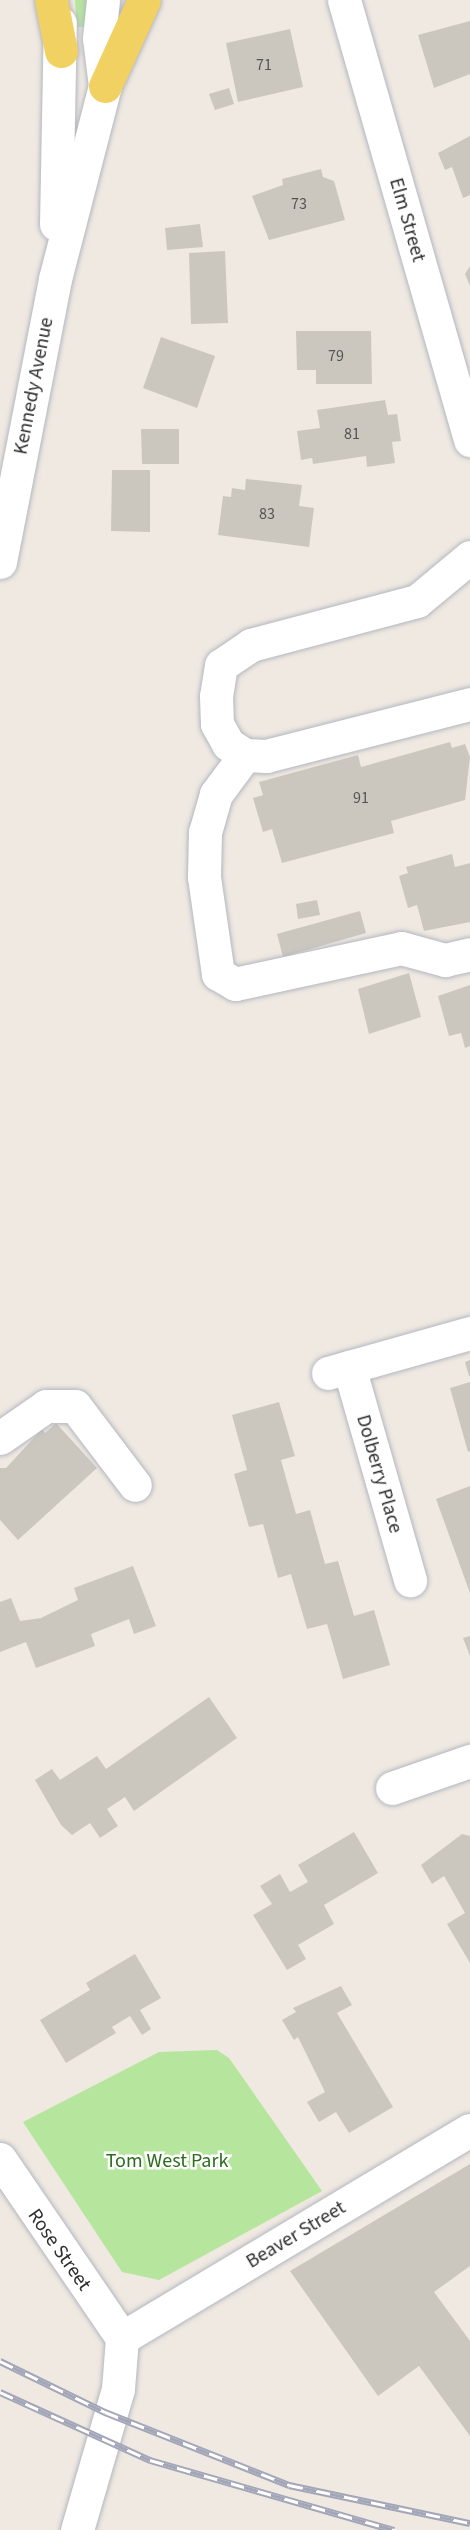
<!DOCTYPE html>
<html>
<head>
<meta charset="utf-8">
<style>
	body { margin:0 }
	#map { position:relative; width:470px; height:2530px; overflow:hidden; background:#efe9e1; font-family:"Source Sans 3",sans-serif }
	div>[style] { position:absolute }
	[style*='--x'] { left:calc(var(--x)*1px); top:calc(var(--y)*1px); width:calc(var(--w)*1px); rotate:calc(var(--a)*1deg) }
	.green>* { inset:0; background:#b6e59e }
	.building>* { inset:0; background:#cbc7bf }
	.roads { filter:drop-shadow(0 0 2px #b4b7c1) drop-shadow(0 0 2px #b4b7c1) }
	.minor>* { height:33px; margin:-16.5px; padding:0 16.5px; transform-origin:16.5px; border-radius:16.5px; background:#fff }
	.major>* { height:33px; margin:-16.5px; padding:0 16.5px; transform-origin:16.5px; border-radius:16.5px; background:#f2d163 }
	.rail>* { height:7px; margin-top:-3.5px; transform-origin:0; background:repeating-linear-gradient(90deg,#fff 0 14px,#a3a6b8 0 28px); box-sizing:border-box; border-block:2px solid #a3a6b8 }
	span { translate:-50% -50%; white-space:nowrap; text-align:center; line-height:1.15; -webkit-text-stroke:5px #fff; paint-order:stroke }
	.number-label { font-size:16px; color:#555452 }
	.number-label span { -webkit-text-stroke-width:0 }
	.street-label { font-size:20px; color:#2e2e2e }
	.park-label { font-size:20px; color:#2c6e1b }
</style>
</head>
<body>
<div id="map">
	<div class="green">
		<i style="clip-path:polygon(75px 0,90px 0,84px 27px,77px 27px)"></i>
		<i style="clip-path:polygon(217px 2050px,229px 2058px,322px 2191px,159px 2280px,122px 2272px,23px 2122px,159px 2052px)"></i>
	</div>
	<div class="building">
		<i style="clip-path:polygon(470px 21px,470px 74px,434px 88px,418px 35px)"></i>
		<i style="clip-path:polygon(290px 29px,303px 87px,238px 102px,226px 43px)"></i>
		<i style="clip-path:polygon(229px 88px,234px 104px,215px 110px,209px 94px)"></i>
		<i style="clip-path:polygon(470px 136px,470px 195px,463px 198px,452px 167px,445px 170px,438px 153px)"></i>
		<i style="clip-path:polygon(321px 169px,323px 177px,334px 181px,345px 220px,269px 240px,252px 196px,283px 185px,282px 179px)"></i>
		<i style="clip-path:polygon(200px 224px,203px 247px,167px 250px,165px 228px)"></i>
		<i style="clip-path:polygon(225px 251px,228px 323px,191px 324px,189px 253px)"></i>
		<i style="clip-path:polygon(470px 266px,470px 286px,465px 274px)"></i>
		<i style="clip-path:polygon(296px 331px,371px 331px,372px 384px,316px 384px,316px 370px,297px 370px)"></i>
		<i style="clip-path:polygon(161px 337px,215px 356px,197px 408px,143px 388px)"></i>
		<i style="clip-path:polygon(385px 400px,388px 415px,397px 414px,401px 441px,392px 442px,395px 463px,367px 467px,366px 456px,313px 464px,312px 458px,301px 460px,297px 431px,320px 428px,317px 410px)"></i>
		<i style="clip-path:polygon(141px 429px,179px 429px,179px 464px,142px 464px)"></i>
		<i style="clip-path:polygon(112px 470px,150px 470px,150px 532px,111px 531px)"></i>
		<i style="clip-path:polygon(246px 479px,302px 485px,299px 506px,314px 508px,309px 547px,218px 535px,223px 496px,231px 497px,232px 488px,245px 490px)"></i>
		<i style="clip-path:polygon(450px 742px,452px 748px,465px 744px,470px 757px,465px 800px,391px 821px,394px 833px,282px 863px,272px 829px,263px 832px,253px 798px,263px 795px,259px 782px,358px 755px,361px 767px)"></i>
		<i style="clip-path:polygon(452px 854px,455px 867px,470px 863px,470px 922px,424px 931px,417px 905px,408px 908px,399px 876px,408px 873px,406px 867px)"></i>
		<i style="clip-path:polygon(317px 900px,320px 915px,298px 919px,296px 904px)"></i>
		<i style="clip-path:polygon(360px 911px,366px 933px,283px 957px,277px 934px)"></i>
		<i style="clip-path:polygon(409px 973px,421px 1017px,369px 1034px,358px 989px)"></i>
		<i style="clip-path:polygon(470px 985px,470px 1046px,465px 1048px,461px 1033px,449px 1036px,438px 996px)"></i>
		<i style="clip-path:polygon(470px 1360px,470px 1376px,469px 1376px,465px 1362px)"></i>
		<i style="clip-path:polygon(470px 1382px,470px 1451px,468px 1452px,450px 1388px)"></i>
		<i style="clip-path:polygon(279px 1402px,295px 1456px,281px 1460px,296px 1514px,310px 1510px,325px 1564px,338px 1561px,354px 1616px,374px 1610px,390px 1665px,343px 1679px,327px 1624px,307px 1629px,291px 1574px,278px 1578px,263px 1524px,249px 1527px,234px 1474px,247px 1470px,232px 1415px)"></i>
		<i style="clip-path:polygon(56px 1423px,97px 1468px,18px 1540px,0 1520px,0 1468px,6px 1468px,42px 1429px,45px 1433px)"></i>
		<i style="clip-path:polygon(470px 1486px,470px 1593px,436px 1499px)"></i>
		<i style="clip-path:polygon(133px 1566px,156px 1626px,134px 1634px,129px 1619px,91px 1634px,95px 1646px,36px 1668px,26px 1642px,0 1652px,0 1602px,11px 1598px,20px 1621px,41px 1618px,78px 1600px,74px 1588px)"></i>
		<i style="clip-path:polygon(470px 1636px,470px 1656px,463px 1638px)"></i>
		<i style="clip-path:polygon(209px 1697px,237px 1738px,134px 1811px,125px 1797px,107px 1809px,118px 1826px,100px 1838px,90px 1823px,72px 1835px,61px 1825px,35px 1780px,52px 1769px,60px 1780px,97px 1756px,106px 1769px)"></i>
		<i style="clip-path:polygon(354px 1832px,378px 1873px,324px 1905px,334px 1924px,298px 1945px,306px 1959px,287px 1970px,253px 1915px,272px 1904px,260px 1886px,280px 1874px,290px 1892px,308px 1882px,298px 1865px)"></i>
		<i style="clip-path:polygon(462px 1834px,470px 1836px,470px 1963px,447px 1924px,465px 1913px,444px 1876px,432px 1884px,421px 1865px)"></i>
		<i style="clip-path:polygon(135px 1954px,161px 1998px,140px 2010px,151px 2029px,142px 2035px,130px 2016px,112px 2027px,116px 2033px,66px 2063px,40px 2020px,90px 1990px,86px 1983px)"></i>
		<i style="clip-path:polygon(341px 1986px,352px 2005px,337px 2013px,393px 2107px,349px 2133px,336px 2112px,319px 2122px,307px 2102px,325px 2092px,298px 2037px,294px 2040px,282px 2020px,296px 2012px,293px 2008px)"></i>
		<i style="clip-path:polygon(470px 2164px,470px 2266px,434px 2292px,470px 2341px,470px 2436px,419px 2366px,378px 2396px,290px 2271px)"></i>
	</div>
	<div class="roads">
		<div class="minor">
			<i style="--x:344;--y:0;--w:458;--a:74"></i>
			<i style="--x:56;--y:224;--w:201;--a:-88.9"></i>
			<i style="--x:470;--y:557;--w:69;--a:140.3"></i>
			<i style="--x:417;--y:601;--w:172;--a:165.2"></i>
			<i style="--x:251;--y:645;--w:36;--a:146"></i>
			<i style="--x:221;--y:665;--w:31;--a:99"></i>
			<i style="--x:216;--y:696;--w:28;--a:88"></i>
			<i style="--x:217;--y:724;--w:23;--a:61"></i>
			<i style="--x:228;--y:744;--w:20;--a:33"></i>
			<i style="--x:245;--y:755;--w:21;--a:3"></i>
			<i style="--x:266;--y:756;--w:211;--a:-14.3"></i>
			<i style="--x:0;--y:562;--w:288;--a:-79"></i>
			<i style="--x:55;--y:279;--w:199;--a:-75.5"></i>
			<i style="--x:105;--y:86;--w:48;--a:-97.1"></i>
			<i style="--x:99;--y:38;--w:38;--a:-84"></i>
			<i style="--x:245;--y:755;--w:49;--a:126.6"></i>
			<i style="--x:216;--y:794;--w:40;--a:106"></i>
			<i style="--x:205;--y:832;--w:45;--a:91.3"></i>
			<i style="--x:204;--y:877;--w:98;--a:81.8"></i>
			<i style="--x:218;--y:974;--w:20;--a:30"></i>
			<i style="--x:235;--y:984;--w:170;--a:-12.2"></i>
			<i style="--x:401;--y:948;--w:46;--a:15.3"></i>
			<i style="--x:445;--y:960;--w:26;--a:-13"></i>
			<i style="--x:349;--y:1367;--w:222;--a:74"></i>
			<i style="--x:328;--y:1373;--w:148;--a:-15.7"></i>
			<i style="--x:0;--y:1438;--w:56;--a:-34.8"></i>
			<i style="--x:46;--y:1406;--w:29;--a:0"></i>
			<i style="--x:75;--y:1406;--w:99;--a:52.8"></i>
			<i style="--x:392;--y:1788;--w:83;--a:-19.1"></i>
			<i style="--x:0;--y:2159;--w:217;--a:55.7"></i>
			<i style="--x:122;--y:2338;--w:405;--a:-30.9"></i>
			<i style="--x:77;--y:2530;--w:147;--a:-73.8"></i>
			<i style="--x:118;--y:2389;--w:51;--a:-85.5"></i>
		</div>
		<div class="major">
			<i style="--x:51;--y:0;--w:52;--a:78.9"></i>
			<i style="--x:105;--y:86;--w:94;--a:-65.6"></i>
		</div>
	</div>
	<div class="rail">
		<i style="--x:0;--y:2361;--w:117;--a:25.9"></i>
		<i style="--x:105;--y:2412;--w:198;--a:21.6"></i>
		<i style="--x:289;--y:2485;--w:185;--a:11.9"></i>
		<i style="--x:0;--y:2392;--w:165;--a:24.4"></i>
		<i style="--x:150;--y:2460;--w:254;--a:16"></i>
	</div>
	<div class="number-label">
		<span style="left:264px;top:65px">71</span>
		<span style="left:299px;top:204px">73</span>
		<span style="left:336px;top:356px">79</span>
		<span style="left:352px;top:434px">81</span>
		<span style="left:267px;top:514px">83</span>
		<span style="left:361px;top:798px">91</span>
	</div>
	<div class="street-label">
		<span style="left:407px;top:220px;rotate:74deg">Elm Street</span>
		<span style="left:34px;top:386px;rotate:-79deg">Kennedy Avenue</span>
		<span style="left:379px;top:1474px;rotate:74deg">Dolberry Place</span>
		<span style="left:296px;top:2235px;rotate:-31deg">Beaver Street</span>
		<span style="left:59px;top:2250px;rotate:55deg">Rose Street</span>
	</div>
	<div class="park-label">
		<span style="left:167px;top:2161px">Tom West Park</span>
	</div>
</div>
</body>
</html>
